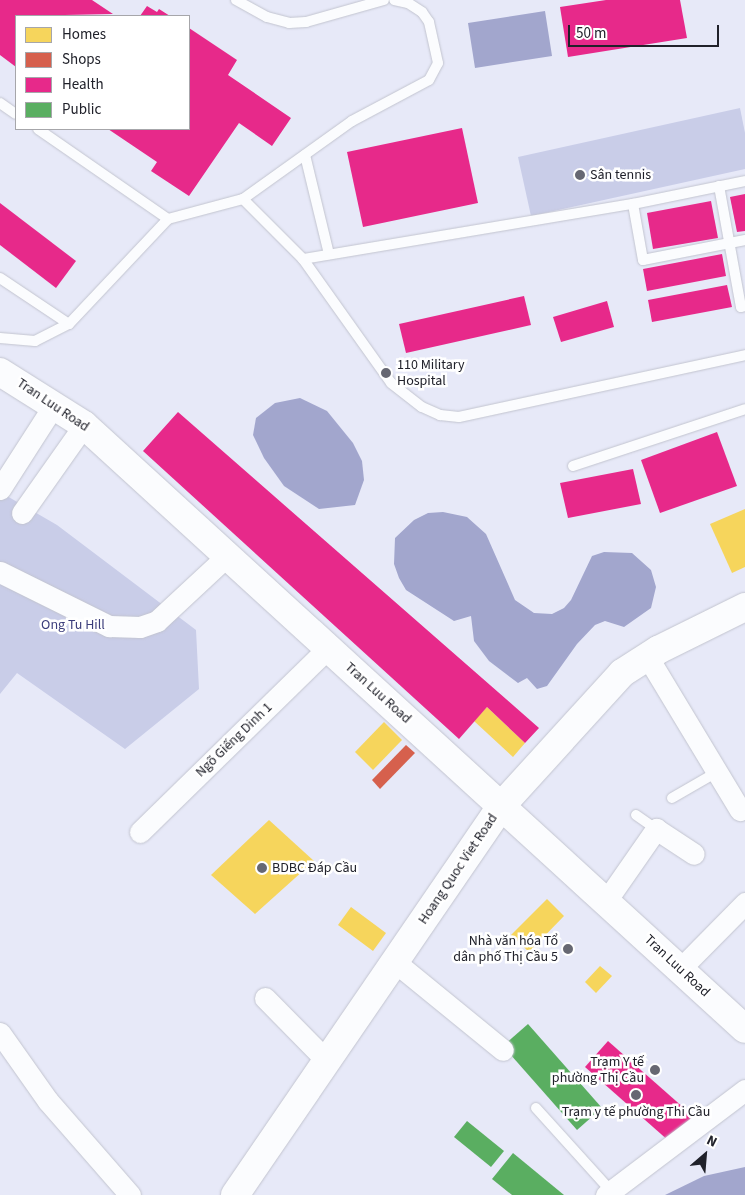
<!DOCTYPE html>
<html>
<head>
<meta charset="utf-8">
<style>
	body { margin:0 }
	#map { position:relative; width:745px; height:1195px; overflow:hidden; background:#e7e9f8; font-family:"Source Sans 3",sans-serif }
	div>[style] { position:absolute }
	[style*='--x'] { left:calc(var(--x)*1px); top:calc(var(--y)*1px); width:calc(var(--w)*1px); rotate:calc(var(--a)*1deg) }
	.green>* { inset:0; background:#c9cde8 }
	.water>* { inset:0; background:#a2a6cd }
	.homes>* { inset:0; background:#f6d55c }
	.shops>* { inset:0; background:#d6604d }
	.health>* { inset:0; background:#e7298a }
	.public>* { inset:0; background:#5aae61 }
	.roads { filter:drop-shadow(0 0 1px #c2c4cf) drop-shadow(0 0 1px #c2c4cf) }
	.lane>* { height:10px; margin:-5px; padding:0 5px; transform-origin:5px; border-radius:5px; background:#fbfcfe }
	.street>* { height:21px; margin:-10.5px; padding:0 10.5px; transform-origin:10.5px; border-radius:10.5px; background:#fbfcfe }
	.secondary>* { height:28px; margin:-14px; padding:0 14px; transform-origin:14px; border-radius:14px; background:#fbfcfe }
	.dots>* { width:14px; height:14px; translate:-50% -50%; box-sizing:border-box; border:2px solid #fff; border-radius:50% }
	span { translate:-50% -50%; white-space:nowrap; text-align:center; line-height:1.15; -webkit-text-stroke:5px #fff; paint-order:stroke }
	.poi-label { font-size:14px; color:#20212a }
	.left { translate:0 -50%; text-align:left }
	.right { translate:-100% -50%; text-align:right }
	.street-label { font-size:14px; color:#20212a }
	.park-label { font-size:14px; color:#3b3d7b }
	.legend { position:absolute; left:15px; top:15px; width:175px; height:115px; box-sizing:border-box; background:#fff; border:1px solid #a6a6aa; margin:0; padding:6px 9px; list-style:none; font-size:15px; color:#20212a }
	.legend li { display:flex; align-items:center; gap:10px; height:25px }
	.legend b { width:25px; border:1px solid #a6a6aa }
	.north { position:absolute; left:680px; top:1130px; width:50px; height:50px; -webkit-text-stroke:4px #fff; paint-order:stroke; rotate:27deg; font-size:14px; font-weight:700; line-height:20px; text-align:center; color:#20212a }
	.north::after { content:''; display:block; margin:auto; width:18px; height:22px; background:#20212a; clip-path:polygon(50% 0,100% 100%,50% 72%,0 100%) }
	.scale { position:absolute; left:568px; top:25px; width:151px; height:22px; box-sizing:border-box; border:2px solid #20212a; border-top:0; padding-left:6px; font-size:15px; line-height:18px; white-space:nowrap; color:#20212a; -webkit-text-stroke:4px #fff; paint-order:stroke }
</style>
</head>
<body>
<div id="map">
	<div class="green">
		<i style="clip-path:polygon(740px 108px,745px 133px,745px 169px,531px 216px,518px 157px)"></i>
		<i style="clip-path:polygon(0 492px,57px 525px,196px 630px,199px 689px,125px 749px,17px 673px,0 694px)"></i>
	</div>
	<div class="water">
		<i style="clip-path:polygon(545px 11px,552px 56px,475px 68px,468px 23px)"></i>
		<i style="clip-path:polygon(300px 398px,327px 411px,353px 443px,362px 461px,364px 480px,355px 505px,319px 509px,284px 486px,264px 458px,253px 435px,256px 418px,275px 403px)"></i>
		<i style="clip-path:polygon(443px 512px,467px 517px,486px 534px,515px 600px,534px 613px,552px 614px,564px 608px,571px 600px,592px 556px,604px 552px,632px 553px,651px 570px,656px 587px,651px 608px,624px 627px,605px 621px,595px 625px,577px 644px,547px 686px,537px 689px,527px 678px,518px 683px,489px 661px,474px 641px,471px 616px,454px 621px,406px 590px,399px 578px,394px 564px,395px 538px,414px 520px,428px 513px)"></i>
		<i style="clip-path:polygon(745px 1167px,745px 1195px,665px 1195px,704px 1176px)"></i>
	</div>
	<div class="homes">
		<i style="clip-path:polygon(745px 509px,745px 567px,732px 573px,710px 524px)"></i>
		<i style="clip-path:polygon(487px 707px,525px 743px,513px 757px,474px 721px)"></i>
		<i style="clip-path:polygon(384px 722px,402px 740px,373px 770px,355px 752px)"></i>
		<i style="clip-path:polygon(269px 820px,314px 861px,255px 914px,211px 875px)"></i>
		<i style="clip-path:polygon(547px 899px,564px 916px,529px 952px,511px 935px)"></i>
		<i style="clip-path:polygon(351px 907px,386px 933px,373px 951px,338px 925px)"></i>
		<i style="clip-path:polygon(600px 966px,612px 976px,596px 993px,585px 982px)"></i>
	</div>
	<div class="shops">
		<i style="clip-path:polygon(406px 745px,415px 753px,380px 789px,372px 780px)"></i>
	</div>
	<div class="health">
		<i style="clip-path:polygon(0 0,92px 0,113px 14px,16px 16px,16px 67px,0 55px)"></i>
		<i style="clip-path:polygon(606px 0,680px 0,687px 38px,568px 57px,560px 7px)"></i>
		<i style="clip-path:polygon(147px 6px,157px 12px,159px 9px,170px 16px,140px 16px)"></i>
		<i style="clip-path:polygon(189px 28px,237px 60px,228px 75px,291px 118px,272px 146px,239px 123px,189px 196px,151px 171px,157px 162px,108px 129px,189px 129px)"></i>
		<i style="clip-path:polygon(462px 128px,478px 203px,363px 227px,347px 152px)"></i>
		<i style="clip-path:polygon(745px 194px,745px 231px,737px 232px,730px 197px)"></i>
		<i style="clip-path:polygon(711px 201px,718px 238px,653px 249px,647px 213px)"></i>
		<i style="clip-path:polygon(0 203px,76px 261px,56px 288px,0 245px)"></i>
		<i style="clip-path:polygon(722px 254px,726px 276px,647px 291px,643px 269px)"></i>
		<i style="clip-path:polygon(727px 285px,732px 307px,652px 322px,648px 300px)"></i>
		<i style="clip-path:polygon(524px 296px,531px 325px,406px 353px,399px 324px)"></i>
		<i style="clip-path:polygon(607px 301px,614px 327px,561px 342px,553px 317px)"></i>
		<i style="clip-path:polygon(178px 412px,539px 728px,525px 743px,487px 707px,459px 739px,143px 451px)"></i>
		<i style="clip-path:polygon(717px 432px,737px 486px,660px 513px,641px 460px)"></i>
		<i style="clip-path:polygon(633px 469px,641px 504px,568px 518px,560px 483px)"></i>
		<i style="clip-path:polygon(608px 1041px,693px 1116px,670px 1142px,585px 1067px)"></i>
	</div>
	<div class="public">
		<i style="clip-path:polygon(528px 1024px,602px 1108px,577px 1130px,503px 1046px)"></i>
		<i style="clip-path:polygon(467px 1121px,504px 1151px,491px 1167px,454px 1137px)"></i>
		<i style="clip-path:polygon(513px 1153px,564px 1195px,512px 1195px,492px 1179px)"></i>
	</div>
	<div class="roads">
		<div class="lane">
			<i style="--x:236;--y:0;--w:35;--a:29"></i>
			<i style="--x:267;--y:17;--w:23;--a:15"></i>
			<i style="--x:289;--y:23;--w:17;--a:-3"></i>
			<i style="--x:306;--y:22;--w:81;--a:-15.8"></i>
			<i style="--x:0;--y:103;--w:19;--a:35"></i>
			<i style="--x:305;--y:155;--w:102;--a:76.4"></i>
			<i style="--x:719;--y:186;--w:123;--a:79.7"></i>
			<i style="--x:741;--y:307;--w:4;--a:-14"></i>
			<i style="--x:243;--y:199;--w:85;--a:45"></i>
			<i style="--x:303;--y:259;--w:152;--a:54.6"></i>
			<i style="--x:391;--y:383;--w:39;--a:38"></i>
			<i style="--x:422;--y:407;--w:20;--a:24"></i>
			<i style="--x:440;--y:415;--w:19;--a:6"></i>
			<i style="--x:459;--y:417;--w:293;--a:-12.2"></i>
			<i style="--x:633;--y:204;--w:57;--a:79.9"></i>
			<i style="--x:643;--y:260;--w:104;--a:-11.1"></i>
			<i style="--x:168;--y:219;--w:78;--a:-14.9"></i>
			<i style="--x:243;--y:199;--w:134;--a:-35.6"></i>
			<i style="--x:352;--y:121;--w:87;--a:-28"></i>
			<i style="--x:429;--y:80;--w:19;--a:-62"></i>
			<i style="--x:438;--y:63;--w:42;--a:-102.4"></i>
			<i style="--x:429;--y:22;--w:12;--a:-125"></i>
			<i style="--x:422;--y:12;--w:17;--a:-147"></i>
			<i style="--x:408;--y:3;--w:14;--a:-168"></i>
			<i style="--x:303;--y:259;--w:335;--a:-9.5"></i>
			<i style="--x:633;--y:204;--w:114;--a:-11.6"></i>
			<i style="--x:0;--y:278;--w:83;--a:33.7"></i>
			<i style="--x:0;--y:338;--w:35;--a:5"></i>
			<i style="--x:35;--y:341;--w:38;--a:-27"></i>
			<i style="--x:69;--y:324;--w:144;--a:-46.7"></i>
			<i style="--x:168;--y:219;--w:158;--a:-145.3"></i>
			<i style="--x:573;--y:466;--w:181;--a:-18.3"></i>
			<i style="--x:672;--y:798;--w:52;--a:-30"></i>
			<i style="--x:636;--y:815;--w:24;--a:35"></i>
			<i style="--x:536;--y:1108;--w:112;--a:47.9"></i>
		</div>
		<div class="street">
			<i style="--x:0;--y:489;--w:100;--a:-57.3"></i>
			<i style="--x:22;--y:513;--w:108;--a:-54.8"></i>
			<i style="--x:0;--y:572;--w:122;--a:26.4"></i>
			<i style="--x:109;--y:626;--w:31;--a:2"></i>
			<i style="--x:140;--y:627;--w:18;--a:-19"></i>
			<i style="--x:157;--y:621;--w:96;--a:-42.9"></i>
			<i style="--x:647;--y:656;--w:180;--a:58.9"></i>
			<i style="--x:140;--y:832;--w:263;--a:-44.4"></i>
			<i style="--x:606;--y:901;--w:88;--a:-55.2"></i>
			<i style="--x:656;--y:829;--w:45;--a:33.3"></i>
			<i style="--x:395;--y:962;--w:139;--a:39.2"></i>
			<i style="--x:680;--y:969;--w:93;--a:-45.4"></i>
			<i style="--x:265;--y:998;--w:90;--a:45.5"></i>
			<i style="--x:0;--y:1033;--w:83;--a:54.8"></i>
			<i style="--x:48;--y:1101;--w:125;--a:48.9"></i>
			<i style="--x:606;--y:1195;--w:174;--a:-37.1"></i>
		</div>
		<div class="secondary">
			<i style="--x:0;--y:372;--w:99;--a:32.2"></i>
			<i style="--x:84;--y:425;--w:895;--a:42.42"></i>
			<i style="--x:235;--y:1195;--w:473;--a:-55.6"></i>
			<i style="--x:502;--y:805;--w:178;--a:-47.7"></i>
			<i style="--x:622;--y:673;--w:43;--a:-32.6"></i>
			<i style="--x:658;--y:650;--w:97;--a:-26.3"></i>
		</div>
	</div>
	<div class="dots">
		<i style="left:580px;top:175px;background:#666772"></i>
		<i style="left:386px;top:373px;background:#666772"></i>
		<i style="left:262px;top:868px;background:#666772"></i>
		<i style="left:568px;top:949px;background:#666772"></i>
		<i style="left:655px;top:1070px;background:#666772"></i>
		<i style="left:636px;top:1095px;background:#666772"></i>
	</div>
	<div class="poi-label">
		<span class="left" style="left:590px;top:175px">Sân tennis</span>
		<span class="left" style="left:397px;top:373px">110 Military<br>Hospital</span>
		<span class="left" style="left:272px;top:868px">BDBC Đáp Cầu</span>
		<span class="right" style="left:558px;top:949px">Nhà văn hóa Tổ<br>dân phố Thị Cầu 5</span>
		<span class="right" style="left:644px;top:1070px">Trạm Y tế<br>phường Thị Cầu</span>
		<span style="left:636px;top:1112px">Trạm y tế phường Thi Cầu</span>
	</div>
	<div class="street-label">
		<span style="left:53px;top:405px;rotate:34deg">Tran Luu Road</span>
		<span style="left:378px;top:693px;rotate:42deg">Tran Luu Road</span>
		<span style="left:234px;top:740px;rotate:-44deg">Ngõ Giếng Dinh 1</span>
		<span style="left:458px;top:869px;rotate:-56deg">Hoang Quoc Viet Road</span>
		<span style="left:677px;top:966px;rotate:43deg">Tran Luu Road</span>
	</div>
	<div class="park-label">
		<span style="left:73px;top:625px">Ong Tu Hill</span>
	</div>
	<ul class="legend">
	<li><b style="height:14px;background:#f6d55c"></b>Homes</li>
	<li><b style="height:14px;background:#d6604d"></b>Shops</li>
	<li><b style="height:14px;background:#e7298a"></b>Health</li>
	<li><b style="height:14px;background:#5aae61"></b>Public</li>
	</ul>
	<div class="north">N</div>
	<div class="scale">50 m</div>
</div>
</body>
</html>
